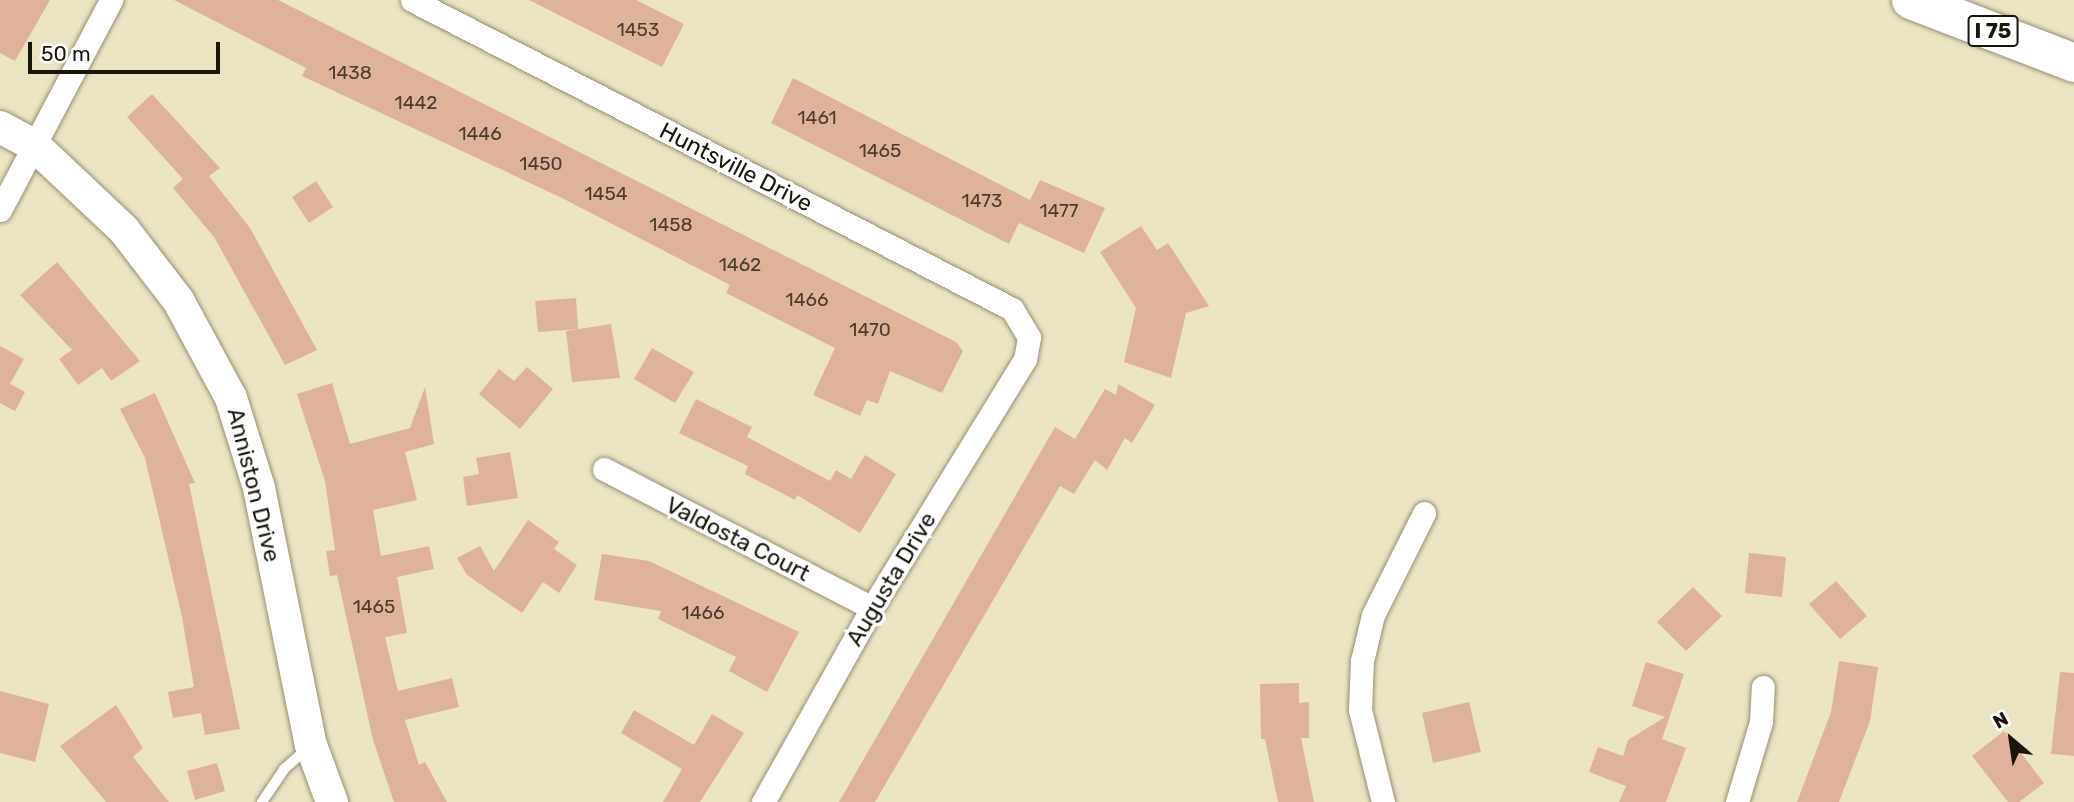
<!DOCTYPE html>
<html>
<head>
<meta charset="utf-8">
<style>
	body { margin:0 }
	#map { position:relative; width:2074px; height:802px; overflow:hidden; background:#ebe4c3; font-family:Rubik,sans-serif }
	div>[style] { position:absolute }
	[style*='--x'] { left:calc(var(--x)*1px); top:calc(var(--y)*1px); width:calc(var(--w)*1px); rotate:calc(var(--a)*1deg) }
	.building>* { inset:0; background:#dfb29c }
	.roads { filter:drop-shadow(0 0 2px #969071) drop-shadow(0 0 2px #969071) }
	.lane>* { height:10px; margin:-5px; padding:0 5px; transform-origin:5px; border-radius:5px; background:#fff }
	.street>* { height:23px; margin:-11.5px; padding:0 11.5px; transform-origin:11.5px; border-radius:11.5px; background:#fff }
	.secondary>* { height:32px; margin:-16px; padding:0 16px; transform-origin:16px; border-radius:16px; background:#fff }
	.highway>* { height:38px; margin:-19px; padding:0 19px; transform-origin:19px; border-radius:19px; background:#fff }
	span { translate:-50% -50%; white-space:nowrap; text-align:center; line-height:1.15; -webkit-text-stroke:7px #fff; paint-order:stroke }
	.number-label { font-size:19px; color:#4a3c2e }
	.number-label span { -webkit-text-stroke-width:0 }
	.shield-label span { padding:2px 5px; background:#fff; border:2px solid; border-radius:5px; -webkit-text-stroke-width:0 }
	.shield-label { font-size:21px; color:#181509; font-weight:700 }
	.street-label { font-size:23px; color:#181509 }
	.north { position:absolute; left:1976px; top:704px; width:70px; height:70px; -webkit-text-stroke:5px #fff; paint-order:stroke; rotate:331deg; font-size:19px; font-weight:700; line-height:28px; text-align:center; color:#181509 }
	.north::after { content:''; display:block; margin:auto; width:24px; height:32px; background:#181509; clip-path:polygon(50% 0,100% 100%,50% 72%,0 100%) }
	.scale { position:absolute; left:28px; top:42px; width:192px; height:32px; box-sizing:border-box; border:4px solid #181509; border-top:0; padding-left:9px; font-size:21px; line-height:24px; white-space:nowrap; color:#181509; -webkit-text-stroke:5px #fff; paint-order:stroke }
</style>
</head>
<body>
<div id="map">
	<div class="building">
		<i style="clip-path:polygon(0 0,50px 0,15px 61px,0 53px)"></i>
		<i style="clip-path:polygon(174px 0,278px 0,956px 342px,963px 351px,942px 393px,890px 371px,878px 404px,867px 400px,860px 416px,813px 395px,835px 348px,726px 293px,730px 285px,562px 198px,302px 76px,306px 68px)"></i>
		<i style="clip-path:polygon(529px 0,636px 0,684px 24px,662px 67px)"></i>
		<i style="clip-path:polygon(793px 78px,1030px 200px,1040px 180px,1105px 208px,1084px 253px,1019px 223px,1009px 244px,771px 123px)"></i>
		<i style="clip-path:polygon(152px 94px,220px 168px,209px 176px,250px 228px,317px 350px,285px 365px,214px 237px,173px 188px,183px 179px,127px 117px)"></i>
		<i style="clip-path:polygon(316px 181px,333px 207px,309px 223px,292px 197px)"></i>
		<i style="clip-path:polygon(1141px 226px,1157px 250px,1168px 243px,1209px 306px,1186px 313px,1171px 378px,1124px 362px,1136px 308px,1100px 252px)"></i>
		<i style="clip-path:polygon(57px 262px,140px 361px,111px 381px,102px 368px,78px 385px,59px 359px,72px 350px,20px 295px)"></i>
		<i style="clip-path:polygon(576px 298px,578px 329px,538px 332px,535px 301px)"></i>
		<i style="clip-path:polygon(611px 324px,620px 378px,572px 382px,566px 331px)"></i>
		<i style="clip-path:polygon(0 346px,24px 359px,10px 384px,25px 392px,15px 411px,0 403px)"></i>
		<i style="clip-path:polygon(652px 348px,694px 372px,675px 403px,634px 379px)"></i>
		<i style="clip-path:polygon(527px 367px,553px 389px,520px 429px,479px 394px,499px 369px,514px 381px)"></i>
		<i style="clip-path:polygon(332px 383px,350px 444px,410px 428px,425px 387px,434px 444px,405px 452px,417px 500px,373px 510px,381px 556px,429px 546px,434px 569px,397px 577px,407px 633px,385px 637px,398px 691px,452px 678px,459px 707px,405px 720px,419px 765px,425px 762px,447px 802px,394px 802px,373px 740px,337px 575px,330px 576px,326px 551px,335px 550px,325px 481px,297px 394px)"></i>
		<i style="clip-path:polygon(1118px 384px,1155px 405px,1132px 443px,1125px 438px,1107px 470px,1095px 460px,1074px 494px,1060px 486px,875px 802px,839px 802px,1055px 427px,1075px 439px,1105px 389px,1116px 395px)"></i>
		<i style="clip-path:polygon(155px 393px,195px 483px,189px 484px,240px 729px,205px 735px,201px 713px,173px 718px,168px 692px,194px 687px,182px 617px,145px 458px,120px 409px)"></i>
		<i style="clip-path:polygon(696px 399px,752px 427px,747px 437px,830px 481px,836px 470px,851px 479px,865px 455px,896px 474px,860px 533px,797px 495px,795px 500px,745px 474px,748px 466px,679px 433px)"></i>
		<i style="clip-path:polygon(510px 452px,518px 498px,467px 506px,463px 477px,479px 474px,476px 458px)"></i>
		<i style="clip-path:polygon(528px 520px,559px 542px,554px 549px,577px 565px,559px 593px,543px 582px,522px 613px,467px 575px,457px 558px,480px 546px,494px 571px)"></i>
		<i style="clip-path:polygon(1749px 553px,1786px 557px,1782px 597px,1745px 593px)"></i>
		<i style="clip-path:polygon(602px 554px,649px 561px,799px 632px,767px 692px,729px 671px,736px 657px,658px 619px,661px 611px,594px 600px)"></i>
		<i style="clip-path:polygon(1836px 581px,1867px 616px,1840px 639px,1809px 604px)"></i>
		<i style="clip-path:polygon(1693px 587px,1722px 616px,1686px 651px,1657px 622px)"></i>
		<i style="clip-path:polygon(1839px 661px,1878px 667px,1870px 721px,1839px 802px,1797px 802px,1831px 712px)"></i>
		<i style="clip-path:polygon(1646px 662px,1684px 674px,1662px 739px,1686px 748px,1666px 802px,1619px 802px,1626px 786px,1589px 772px,1598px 747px,1623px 756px,1628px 740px,1665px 717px,1632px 706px)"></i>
		<i style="clip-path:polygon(2060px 672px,2074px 673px,2074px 756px,2051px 754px)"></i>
		<i style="clip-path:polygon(1299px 683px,1299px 703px,1309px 702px,1309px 738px,1301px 738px,1314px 802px,1278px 802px,1265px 739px,1261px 739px,1260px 684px)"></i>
		<i style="clip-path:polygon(0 691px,49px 704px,35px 762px,0 753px)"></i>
		<i style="clip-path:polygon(1469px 702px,1481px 752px,1433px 763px,1422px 713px)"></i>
		<i style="clip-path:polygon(116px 705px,143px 748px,133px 757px,169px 802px,106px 802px,60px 746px)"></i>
		<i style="clip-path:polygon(634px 710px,694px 745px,712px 714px,744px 733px,700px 802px,663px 802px,682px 769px,621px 733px)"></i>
		<i style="clip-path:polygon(2004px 731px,2044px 783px,2019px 802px,2008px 802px,1972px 756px)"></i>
		<i style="clip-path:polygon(217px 763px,225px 791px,195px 800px,187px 771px)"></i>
	</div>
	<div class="roads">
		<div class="lane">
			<i style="--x:262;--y:802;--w:40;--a:-56"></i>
			<i style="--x:284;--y:769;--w:33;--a:-41"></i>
		</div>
		<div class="street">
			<i style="--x:412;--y:0;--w:675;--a:27.25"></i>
			<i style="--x:1012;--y:309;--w:33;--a:59"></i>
			<i style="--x:1029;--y:337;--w:22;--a:100"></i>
			<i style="--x:1025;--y:359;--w:292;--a:121.6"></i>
			<i style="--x:872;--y:608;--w:223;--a:119.3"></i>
			<i style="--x:0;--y:210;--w:238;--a:-62.1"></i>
			<i style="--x:604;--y:469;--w:302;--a:27.4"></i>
			<i style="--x:1383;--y:802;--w:95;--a:-104"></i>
			<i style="--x:1360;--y:710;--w:49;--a:-87.7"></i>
			<i style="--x:1362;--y:661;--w:47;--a:-76.6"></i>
			<i style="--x:1373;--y:615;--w:114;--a:-63.4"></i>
			<i style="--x:1737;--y:802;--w:84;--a:-73.3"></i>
			<i style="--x:1761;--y:722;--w:35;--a:-87"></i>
		</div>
		<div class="secondary">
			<i style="--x:0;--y:127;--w:40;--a:28"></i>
			<i style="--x:35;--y:146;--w:122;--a:43.3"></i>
			<i style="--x:124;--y:230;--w:88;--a:52.4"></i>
			<i style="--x:178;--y:300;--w:111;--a:61.6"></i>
			<i style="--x:231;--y:398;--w:94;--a:72.7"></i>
			<i style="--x:259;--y:488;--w:262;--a:78.6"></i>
			<i style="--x:311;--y:745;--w:61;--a:69.8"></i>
		</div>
		<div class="highway">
			<i style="--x:1911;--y:0;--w:175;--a:21.1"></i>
		</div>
	</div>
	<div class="number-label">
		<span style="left:638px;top:30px">1453</span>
		<span style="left:350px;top:73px">1438</span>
		<span style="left:416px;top:103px">1442</span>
		<span style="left:817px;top:118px">1461</span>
		<span style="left:480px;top:134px">1446</span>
		<span style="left:880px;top:151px">1465</span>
		<span style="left:541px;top:164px">1450</span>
		<span style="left:606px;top:194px">1454</span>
		<span style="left:982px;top:201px">1473</span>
		<span style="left:1059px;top:211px">1477</span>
		<span style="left:671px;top:225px">1458</span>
		<span style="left:740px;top:265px">1462</span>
		<span style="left:807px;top:300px">1466</span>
		<span style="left:870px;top:330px">1470</span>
		<span style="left:374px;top:607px">1465</span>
		<span style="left:703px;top:613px">1466</span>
	</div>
	<div class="shield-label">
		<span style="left:1993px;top:31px">I 75</span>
	</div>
	<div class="street-label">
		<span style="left:736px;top:167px;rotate:27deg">Huntsville Drive</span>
		<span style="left:254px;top:485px;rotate:76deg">Anniston Drive</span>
		<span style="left:738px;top:539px;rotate:27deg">Valdosta Court</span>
		<span style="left:891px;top:579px;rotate:-59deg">Augusta Drive</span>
	</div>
	<div class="north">N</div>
	<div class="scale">50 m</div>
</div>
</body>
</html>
